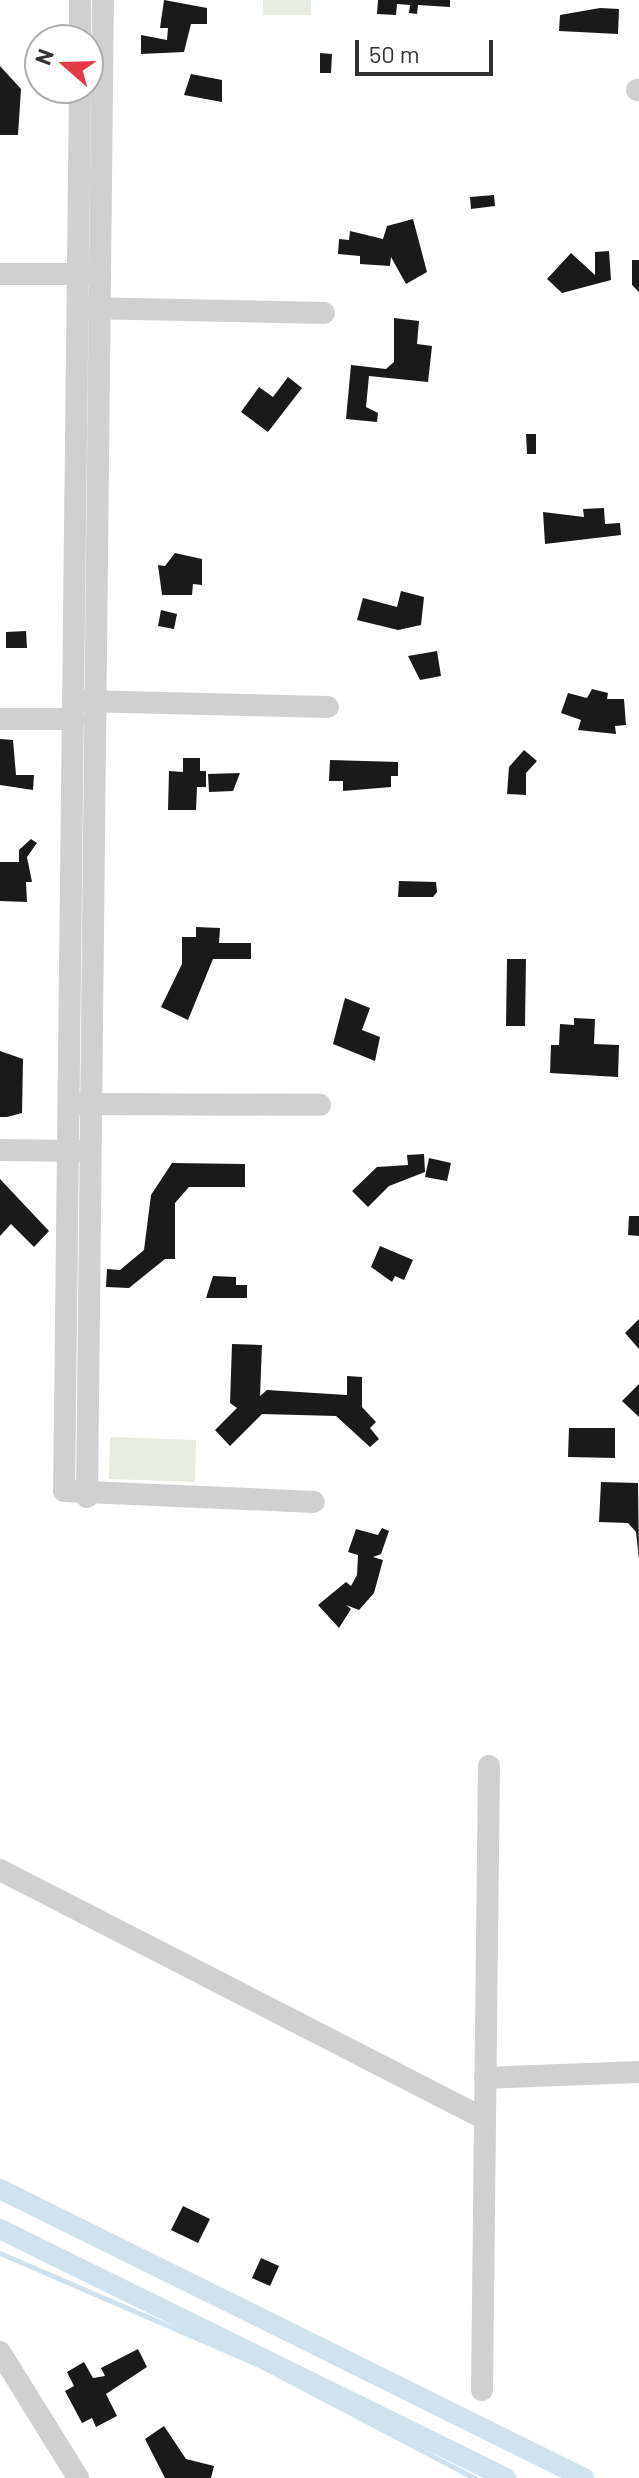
<!DOCTYPE html>
<html>
<head>
<meta charset="utf-8">
<style>
	body { margin:0 }
	#map { position:relative; width:639px; height:2478px; overflow:hidden; background:#fff; font-family:Barlow,sans-serif }
	div>[style] { position:absolute }
	[style*='--x'] { left:calc(var(--x)*1px); top:calc(var(--y)*1px); width:calc(var(--w)*1px); rotate:calc(var(--a)*1deg) }
	.green>* { inset:0; background:#e6ecdf }
	.stream>* { height:5px; margin:-2.5px; padding:0 2.5px; transform-origin:2.5px; border-radius:2.5px; background:#cfe2ee }
	.canal>* { height:20px; margin:-10px; padding:0 10px; transform-origin:10px; border-radius:10px; background:#cfe2ee }
	.building>* { inset:0; background:#1a1a1a }
	.street>* { height:22px; margin:-11px; padding:0 11px; transform-origin:11px; border-radius:11px; background:#d0d0d0 }
	span { translate:-50% -50%; white-space:nowrap; text-align:center; line-height:1.15; -webkit-text-stroke:8px #fff; paint-order:stroke }
	.north { position:absolute; left:24px; top:24px; width:80px; height:80px; box-sizing:border-box; background:#fff; border:2px solid #adadad; border-radius:50%; rotate:290deg; font-size:22px; font-weight:700; line-height:32px; text-align:center; color:#333 }
	.north::after { content:''; display:block; margin:auto; width:28px; height:36px; background:#e63946; clip-path:polygon(50% 0,100% 100%,50% 72%,0 100%) }
	.scale { position:absolute; left:355px; top:40px; width:138px; height:36px; box-sizing:border-box; border:4px solid #333; border-top:0; padding-left:10px; font-size:24px; line-height:28px; white-space:nowrap; color:#333; -webkit-text-stroke:6px #fff; paint-order:stroke }
</style>
</head>
<body>
<div id="map">
	<div class="green">
		<i style="clip-path:polygon(263px 0,311px 0,311px 15px,263px 15px)"></i>
		<i style="clip-path:polygon(110px 1437px,196px 1440px,195px 1482px,109px 1479px)"></i>
	</div>
	<div class="stream">
		<i style="--x:0;--y:2253;--w:284;--a:23.4"></i>
		<i style="--x:261;--y:2366;--w:241;--a:27.7"></i>
	</div>
	<div class="canal">
		<i style="--x:0;--y:2189;--w:652;--a:26.33"></i>
		<i style="--x:0;--y:2229;--w:564;--a:26.2"></i>
	</div>
	<div class="building">
		<i style="clip-path:polygon(164px 0,207px 8px,207px 24px,191px 24px,184px 52px,141px 54px,141px 35px,167px 40px,168px 28px,160px 28px)"></i>
		<i style="clip-path:polygon(378px 0,450px 0,450px 7px,418px 5px,417px 14px,409px 13px,410px 5px,397px 4px,396px 15px,377px 14px)"></i>
		<i style="clip-path:polygon(600px 8px,619px 9px,618px 34px,559px 31px,560px 15px)"></i>
		<i style="clip-path:polygon(320px 53px,332px 54px,331px 73px,320px 73px)"></i>
		<i style="clip-path:polygon(0 66px,21px 89px,18px 135px,0 135px)"></i>
		<i style="clip-path:polygon(191px 74px,222px 80px,222px 102px,184px 95px)"></i>
		<i style="clip-path:polygon(494px 195px,495px 206px,471px 209px,470px 197px)"></i>
		<i style="clip-path:polygon(413px 219px,427px 272px,406px 284px,391px 257px,390px 266px,360px 264px,360px 256px,338px 254px,339px 239px,349px 240px,350px 231px,383px 239px,387px 226px)"></i>
		<i style="clip-path:polygon(609px 251px,611px 280px,562px 293px,547px 279px,571px 253px,595px 275px,595px 252px)"></i>
		<i style="clip-path:polygon(632px 260px,639px 260px,639px 292px,632px 285px)"></i>
		<i style="clip-path:polygon(394px 318px,419px 321px,417px 344px,432px 346px,428px 382px,369px 376px,366px 407px,378px 413px,377px 422px,346px 419px,351px 365px,386px 369px,394px 362px)"></i>
		<i style="clip-path:polygon(288px 377px,302px 388px,268px 432px,241px 412px,259px 387px,273px 397px)"></i>
		<i style="clip-path:polygon(526px 434px,536px 434px,536px 454px,527px 454px)"></i>
		<i style="clip-path:polygon(604px 508px,605px 524px,620px 523px,621px 535px,545px 544px,543px 512px,584px 517px,583px 509px)"></i>
		<i style="clip-path:polygon(175px 553px,202px 559px,202px 585px,193px 584px,192px 595px,162px 595px,158px 565px,165px 566px)"></i>
		<i style="clip-path:polygon(401px 591px,424px 597px,421px 625px,398px 630px,357px 620px,363px 598px,397px 607px)"></i>
		<i style="clip-path:polygon(161px 610px,177px 614px,174px 629px,158px 626px)"></i>
		<i style="clip-path:polygon(26px 631px,27px 648px,6px 648px,6px 632px)"></i>
		<i style="clip-path:polygon(437px 651px,441px 676px,420px 680px,408px 656px)"></i>
		<i style="clip-path:polygon(592px 689px,608px 693px,607px 699px,624px 699px,626px 725px,615px 726px,616px 734px,578px 730px,581px 720px,561px 713px,568px 693px,587px 698px)"></i>
		<i style="clip-path:polygon(0 739px,13px 740px,16px 775px,34px 775px,33px 790px,0 785px)"></i>
		<i style="clip-path:polygon(524px 750px,537px 761px,526px 773px,526px 795px,507px 794px,509px 767px)"></i>
		<i style="clip-path:polygon(183px 758px,200px 758px,200px 771px,206px 771px,206px 787px,197px 787px,196px 810px,168px 810px,169px 771px,183px 772px)"></i>
		<i style="clip-path:polygon(330px 760px,398px 762px,398px 776px,391px 776px,391px 787px,343px 791px,343px 781px,329px 781px)"></i>
		<i style="clip-path:polygon(240px 773px,233px 791px,209px 792px,208px 774px)"></i>
		<i style="clip-path:polygon(31px 839px,37px 843px,27px 857px,32px 882px,26px 882px,27px 902px,0 901px,0 862px,19px 862px,19px 850px)"></i>
		<i style="clip-path:polygon(399px 881px,436px 882px,437px 892px,433px 897px,398px 897px)"></i>
		<i style="clip-path:polygon(196px 927px,220px 928px,219px 943px,251px 943px,251px 959px,213px 959px,188px 1020px,161px 1007px,182px 964px,182px 937px,196px 937px)"></i>
		<i style="clip-path:polygon(507px 959px,526px 959px,525px 1026px,506px 1026px)"></i>
		<i style="clip-path:polygon(345px 998px,370px 1008px,362px 1030px,380px 1037px,375px 1061px,333px 1044px)"></i>
		<i style="clip-path:polygon(574px 1018px,595px 1019px,594px 1044px,619px 1045px,618px 1077px,550px 1073px,551px 1045px,559px 1045px,560px 1024px,574px 1025px)"></i>
		<i style="clip-path:polygon(0 1051px,23px 1059px,22px 1113px,7px 1117px,0 1117px)"></i>
		<i style="clip-path:polygon(424px 1154px,425px 1172px,389px 1186px,368px 1207px,352px 1191px,377px 1167px,408px 1165px,407px 1155px)"></i>
		<i style="clip-path:polygon(429px 1158px,451px 1163px,447px 1181px,425px 1177px)"></i>
		<i style="clip-path:polygon(172px 1163px,245px 1164px,245px 1187px,189px 1187px,175px 1203px,175px 1259px,165px 1259px,129px 1288px,106px 1287px,107px 1269px,120px 1270px,144px 1250px,151px 1195px)"></i>
		<i style="clip-path:polygon(0 1179px,49px 1231px,34px 1247px,11px 1224px,0 1236px)"></i>
		<i style="clip-path:polygon(629px 1216px,639px 1216px,639px 1236px,628px 1235px)"></i>
		<i style="clip-path:polygon(380px 1246px,413px 1260px,404px 1280px,395px 1276px,392px 1282px,371px 1267px)"></i>
		<i style="clip-path:polygon(213px 1276px,236px 1277px,236px 1285px,247px 1285px,247px 1298px,206px 1298px)"></i>
		<i style="clip-path:polygon(639px 1319px,639px 1349px,625px 1333px)"></i>
		<i style="clip-path:polygon(232px 1344px,262px 1345px,260px 1396px,267px 1390px,347px 1395px,347px 1376px,362px 1377px,362px 1407px,376px 1422px,370px 1428px,379px 1439px,370px 1447px,336px 1416px,262px 1414px,230px 1446px,215px 1430px,237px 1408px,230px 1403px)"></i>
		<i style="clip-path:polygon(639px 1384px,639px 1417px,622px 1401px)"></i>
		<i style="clip-path:polygon(569px 1428px,615px 1428px,615px 1458px,568px 1457px)"></i>
		<i style="clip-path:polygon(601px 1482px,638px 1483px,639px 1560px,636px 1532px,628px 1523px,599px 1522px)"></i>
		<i style="clip-path:polygon(382px 1528px,389px 1531px,381px 1554px,373px 1557px,383px 1560px,374px 1593px,359px 1610px,346px 1605px,351px 1609px,339px 1628px,318px 1605px,346px 1582px,351px 1586px,357px 1575px,358px 1555px,348px 1552px,356px 1529px,378px 1535px)"></i>
		<i style="clip-path:polygon(183px 2206px,210px 2219px,198px 2243px,171px 2230px)"></i>
		<i style="clip-path:polygon(261px 2258px,279px 2266px,270px 2286px,252px 2278px)"></i>
		<i style="clip-path:polygon(138px 2349px,147px 2367px,106px 2394px,117px 2416px,96px 2427px,92px 2418px,82px 2423px,65px 2391px,74px 2386px,67px 2372px,84px 2362px,93px 2378px,105px 2376px,101px 2368px)"></i>
		<i style="clip-path:polygon(164px 2426px,186px 2459px,214px 2466px,211px 2478px,165px 2478px,145px 2439px)"></i>
	</div>
	<div class="street">
		<i style="--x:80;--y:40;--w:40;--a:-90"></i>
		<i style="--x:80;--y:88;--w:1403;--a:90.65"></i>
		<i style="--x:64;--y:1491;--w:250;--a:2.5"></i>
		<i style="--x:637;--y:90;--w:2;--a:0"></i>
		<i style="--x:0;--y:274;--w:92;--a:0"></i>
		<i style="--x:86;--y:308;--w:238;--a:1.2"></i>
		<i style="--x:83;--y:701;--w:245;--a:1.4"></i>
		<i style="--x:0;--y:719;--w:74;--a:0"></i>
		<i style="--x:76;--y:1104;--w:244;--a:0.2"></i>
		<i style="--x:0;--y:1150;--w:85;--a:0.7"></i>
		<i style="--x:87;--y:1497;--w:1497;--a:-89.39"></i>
		<i style="--x:0;--y:1870;--w:545;--a:27.18"></i>
		<i style="--x:485;--y:2078;--w:154;--a:-2.2"></i>
		<i style="--x:0;--y:2352;--w:148;--a:58.2"></i>
		<i style="--x:482;--y:2390;--w:624;--a:-89.36"></i>
	</div>
	<div class="north">N</div>
	<div class="scale">50 m</div>
</div>
</body>
</html>
